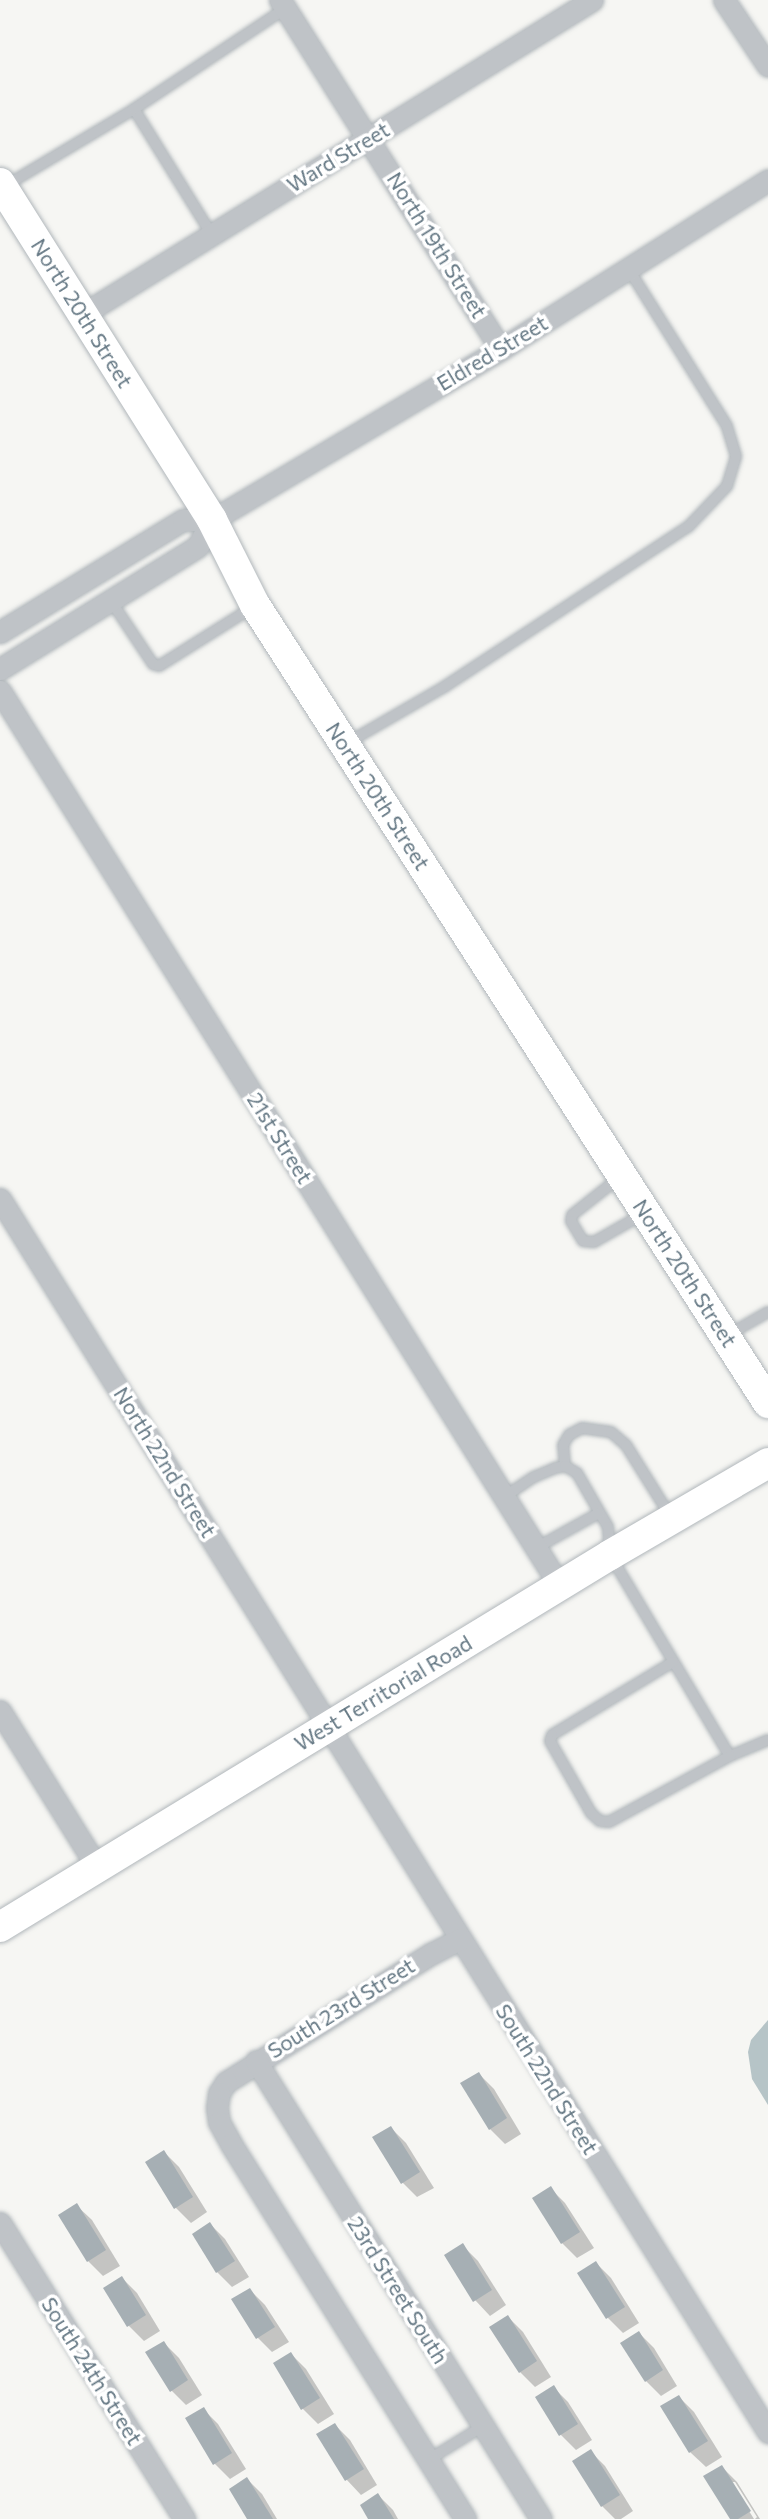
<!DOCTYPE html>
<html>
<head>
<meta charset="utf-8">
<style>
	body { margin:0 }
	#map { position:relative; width:768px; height:2519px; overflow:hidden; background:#f6f6f3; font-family:Commissioner,sans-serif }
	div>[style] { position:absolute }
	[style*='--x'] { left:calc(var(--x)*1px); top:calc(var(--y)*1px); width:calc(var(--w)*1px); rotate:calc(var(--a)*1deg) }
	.water>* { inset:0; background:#b6c4c7 }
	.shadow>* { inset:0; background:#0003 }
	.building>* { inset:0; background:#a6afb4 }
	.roads { filter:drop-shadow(0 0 2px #b1b7bb) drop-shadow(0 0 2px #b1b7bb) }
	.lane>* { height:10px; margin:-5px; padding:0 5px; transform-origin:5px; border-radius:5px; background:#bfc3c7 }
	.street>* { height:21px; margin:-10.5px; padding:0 10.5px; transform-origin:10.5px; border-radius:10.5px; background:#bfc3c7 }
	.secondary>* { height:30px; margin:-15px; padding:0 15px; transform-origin:15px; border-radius:15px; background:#fff }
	span { translate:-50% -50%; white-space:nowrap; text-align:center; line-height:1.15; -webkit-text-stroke:7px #fff; paint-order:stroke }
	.street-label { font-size:21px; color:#657884 }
</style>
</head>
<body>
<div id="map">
	<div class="water">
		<i style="clip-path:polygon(768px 2020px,768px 2105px,752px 2079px,748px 2052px,751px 2040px)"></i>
	</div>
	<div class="shadow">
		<i style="clip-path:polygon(479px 2074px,494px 2089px,521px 2134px,505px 2144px,490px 2129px)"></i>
		<i style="clip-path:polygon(391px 2128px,406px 2143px,434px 2188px,417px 2197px,402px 2182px)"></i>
		<i style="clip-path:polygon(164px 2152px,179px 2167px,207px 2212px,191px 2223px,176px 2208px)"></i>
		<i style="clip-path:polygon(550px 2188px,565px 2203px,594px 2248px,577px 2258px,562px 2243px,534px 2199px)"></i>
		<i style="clip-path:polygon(76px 2205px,92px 2220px,120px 2266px,103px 2276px,88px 2261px)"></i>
		<i style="clip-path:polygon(210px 2224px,225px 2239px,249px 2277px,232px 2287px,217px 2272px)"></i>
		<i style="clip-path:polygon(463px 2246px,478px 2261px,506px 2305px,490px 2316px,475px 2300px)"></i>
		<i style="clip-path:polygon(596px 2263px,611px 2278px,639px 2323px,623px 2333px,608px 2318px)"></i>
		<i style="clip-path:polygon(122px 2278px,137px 2293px,160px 2331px,144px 2341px,129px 2326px,105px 2289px)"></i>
		<i style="clip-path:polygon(250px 2290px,265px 2305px,289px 2342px,272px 2352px,257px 2337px)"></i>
		<i style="clip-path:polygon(508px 2317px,523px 2332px,551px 2377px,535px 2387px,520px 2372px)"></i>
		<i style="clip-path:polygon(639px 2333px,654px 2348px,677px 2386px,661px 2396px,646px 2381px)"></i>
		<i style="clip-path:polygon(164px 2343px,179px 2358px,202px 2395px,186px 2405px,171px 2390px)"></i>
		<i style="clip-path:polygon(291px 2354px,306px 2369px,334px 2414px,318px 2424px,303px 2409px)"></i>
		<i style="clip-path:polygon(553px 2387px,568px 2402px,592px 2440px,576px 2450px,561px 2435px)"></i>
		<i style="clip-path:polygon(679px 2397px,694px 2412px,722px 2457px,706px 2467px,690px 2452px)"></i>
		<i style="clip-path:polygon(203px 2409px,218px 2424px,246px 2469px,230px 2479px,215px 2464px)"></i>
		<i style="clip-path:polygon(335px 2425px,350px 2440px,377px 2485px,361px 2495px,346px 2479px)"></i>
		<i style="clip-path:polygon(590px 2451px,605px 2466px,633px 2511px,621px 2519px,615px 2519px,602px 2506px)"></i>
		<i style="clip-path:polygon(722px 2467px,737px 2482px,760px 2519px,755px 2519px,757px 2517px,735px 2482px,731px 2482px,754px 2519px,732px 2519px)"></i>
		<i style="clip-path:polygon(247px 2479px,262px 2494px,277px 2519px,249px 2519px)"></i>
		<i style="clip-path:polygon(378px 2495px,393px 2510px,398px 2519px,370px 2519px)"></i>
	</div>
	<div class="building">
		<i style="clip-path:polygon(479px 2072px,507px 2118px,489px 2130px,460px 2083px)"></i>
		<i style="clip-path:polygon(391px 2126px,420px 2172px,401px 2184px,372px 2137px)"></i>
		<i style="clip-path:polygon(164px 2150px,193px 2197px,174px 2209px,145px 2162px)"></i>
		<i style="clip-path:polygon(551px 2186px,580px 2232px,561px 2244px,532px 2198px)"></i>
		<i style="clip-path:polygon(77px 2203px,106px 2250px,87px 2262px,58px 2215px)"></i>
		<i style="clip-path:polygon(210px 2222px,235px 2261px,216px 2273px,192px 2234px)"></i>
		<i style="clip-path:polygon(463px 2243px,492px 2290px,473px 2302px,444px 2255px)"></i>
		<i style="clip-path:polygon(596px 2261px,625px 2307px,606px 2319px,577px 2273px)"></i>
		<i style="clip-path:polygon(122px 2276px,146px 2315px,127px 2327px,103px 2288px)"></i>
		<i style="clip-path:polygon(250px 2288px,275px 2327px,256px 2339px,231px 2299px)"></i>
		<i style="clip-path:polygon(508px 2315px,537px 2361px,519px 2373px,489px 2327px)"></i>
		<i style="clip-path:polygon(639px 2331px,663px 2370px,645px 2382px,620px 2343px)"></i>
		<i style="clip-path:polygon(164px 2341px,188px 2380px,170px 2392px,145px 2352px)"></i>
		<i style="clip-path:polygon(291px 2352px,320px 2398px,301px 2410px,273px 2363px)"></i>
		<i style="clip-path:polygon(554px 2385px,578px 2424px,559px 2436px,535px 2397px)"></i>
		<i style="clip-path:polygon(679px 2395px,708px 2441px,689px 2453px,660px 2406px)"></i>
		<i style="clip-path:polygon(204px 2407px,232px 2453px,213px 2465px,185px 2418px)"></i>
		<i style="clip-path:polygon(335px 2423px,364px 2469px,345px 2481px,316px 2434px)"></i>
		<i style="clip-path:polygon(591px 2449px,620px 2495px,601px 2507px,572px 2461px)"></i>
		<i style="clip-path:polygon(722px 2465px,751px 2511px,738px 2519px,730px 2519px,703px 2476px)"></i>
		<i style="clip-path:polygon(247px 2477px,273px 2519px,247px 2519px,229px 2489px)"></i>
		<i style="clip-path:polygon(378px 2493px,394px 2519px,368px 2519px,360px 2505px)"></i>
	</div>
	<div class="roads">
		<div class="lane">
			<i style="--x:134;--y:109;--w:146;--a:58.2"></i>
			<i style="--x:5;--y:186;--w:150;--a:-30.8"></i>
			<i style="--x:134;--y:109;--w:182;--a:-33.6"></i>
			<i style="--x:111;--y:601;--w:76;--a:56.3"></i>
			<i style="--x:153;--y:664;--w:6;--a:18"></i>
			<i style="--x:159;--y:666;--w:111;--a:-32.1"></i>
			<i style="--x:347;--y:743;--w:112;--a:-30"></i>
			<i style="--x:444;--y:687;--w:292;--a:-33.3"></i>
			<i style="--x:688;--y:527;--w:57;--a:-46.4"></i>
			<i style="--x:727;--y:486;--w:31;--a:-73"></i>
			<i style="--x:736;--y:456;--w:31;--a:-107"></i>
			<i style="--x:727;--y:426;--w:186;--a:-122.1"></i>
			<i style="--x:620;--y:1177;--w:61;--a:141.6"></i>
			<i style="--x:572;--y:1215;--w:6;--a:99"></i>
			<i style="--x:571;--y:1221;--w:23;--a:59"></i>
			<i style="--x:583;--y:1241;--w:11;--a:5"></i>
			<i style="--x:594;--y:1242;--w:56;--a:-29.7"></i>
			<i style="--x:728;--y:1335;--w:46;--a:-29.9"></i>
			<i style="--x:565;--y:1466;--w:21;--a:-95"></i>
			<i style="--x:563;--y:1445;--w:12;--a:-59"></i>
			<i style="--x:569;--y:1435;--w:15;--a:-28"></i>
			<i style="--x:582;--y:1428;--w:29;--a:8"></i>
			<i style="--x:611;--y:1432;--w:20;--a:41"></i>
			<i style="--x:626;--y:1445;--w:85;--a:58"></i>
			<i style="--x:504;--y:1497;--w:36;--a:-34"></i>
			<i style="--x:534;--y:1477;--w:23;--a:-23"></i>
			<i style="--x:555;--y:1468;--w:10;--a:-11"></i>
			<i style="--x:565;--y:1466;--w:14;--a:30"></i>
			<i style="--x:577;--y:1473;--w:62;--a:60.1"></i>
			<i style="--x:608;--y:1527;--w:28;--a:86"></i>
			<i style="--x:610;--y:1555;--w:234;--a:59.2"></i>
			<i style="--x:730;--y:1756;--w:41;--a:-22.8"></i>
			<i style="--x:536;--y:1548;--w:72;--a:-29.1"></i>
			<i style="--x:673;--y:1662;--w:141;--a:148.9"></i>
			<i style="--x:552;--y:1735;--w:6;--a:108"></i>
			<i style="--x:550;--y:1741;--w:83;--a:60.3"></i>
			<i style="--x:591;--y:1813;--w:12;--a:42"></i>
			<i style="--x:600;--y:1821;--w:9;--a:6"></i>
			<i style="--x:609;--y:1822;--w:138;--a:-28.6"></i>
			<i style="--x:428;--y:2460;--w:65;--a:-31.7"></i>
		</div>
		<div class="street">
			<i style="--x:280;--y:0;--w:413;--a:57.7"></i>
			<i style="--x:724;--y:0;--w:79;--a:56.3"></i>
			<i style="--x:83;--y:314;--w:598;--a:-31.67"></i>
			<i style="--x:0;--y:632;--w:215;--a:-31.5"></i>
			<i style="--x:183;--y:520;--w:29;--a:0"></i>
			<i style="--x:212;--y:520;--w:336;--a:-30.6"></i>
			<i style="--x:501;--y:349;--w:316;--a:-32.3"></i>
			<i style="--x:0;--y:669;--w:233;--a:-31.8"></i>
			<i style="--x:198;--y:546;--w:30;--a:-62"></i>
			<i style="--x:0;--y:691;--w:1056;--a:57.97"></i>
			<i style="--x:0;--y:1199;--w:1453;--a:58.08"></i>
			<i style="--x:0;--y:1711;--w:184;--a:58.1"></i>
			<i style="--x:460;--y:1939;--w:31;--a:153"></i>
			<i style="--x:432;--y:1953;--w:243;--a:147.9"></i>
			<i style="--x:226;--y:2082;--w:13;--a:122"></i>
			<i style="--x:219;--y:2093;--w:15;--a:98"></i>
			<i style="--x:217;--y:2108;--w:14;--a:82"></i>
			<i style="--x:219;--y:2122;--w:25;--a:61"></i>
			<i style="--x:231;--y:2144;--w:442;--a:58"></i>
			<i style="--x:256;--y:2061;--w:539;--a:58.11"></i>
			<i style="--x:0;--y:2223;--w:349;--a:58.1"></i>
		</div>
		<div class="secondary">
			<i style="--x:0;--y:183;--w:398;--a:57.8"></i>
			<i style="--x:212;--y:520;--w:95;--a:63.2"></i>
			<i style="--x:255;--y:605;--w:949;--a:57.26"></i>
			<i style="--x:0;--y:1927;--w:714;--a:-31.38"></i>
			<i style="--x:610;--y:1555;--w:183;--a:-30.2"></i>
		</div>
	</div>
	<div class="street-label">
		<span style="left:338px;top:157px;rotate:-31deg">Ward Street</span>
		<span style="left:437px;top:245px;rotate:58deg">North 19th Street</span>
		<span style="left:82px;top:313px;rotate:58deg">North 20th Street</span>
		<span style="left:492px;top:353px;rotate:-31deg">Eldred Street</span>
		<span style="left:378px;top:796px;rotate:57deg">North 20th Street</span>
		<span style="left:280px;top:1138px;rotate:58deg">21st Street</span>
		<span style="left:685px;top:1273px;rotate:57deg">North 20th Street</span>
		<span style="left:165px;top:1462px;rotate:58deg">North 22nd Street</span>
		<span style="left:383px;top:1693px;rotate:-31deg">West Territorial Road</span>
		<span style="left:341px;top:2008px;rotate:-32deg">South 23rd Street</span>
		<span style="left:547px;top:2079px;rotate:58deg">South 22nd Street</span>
		<span style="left:398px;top:2290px;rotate:58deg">23rd Street South</span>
		<span style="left:92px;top:2371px;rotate:58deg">South 24th Street</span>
	</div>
</div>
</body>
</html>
